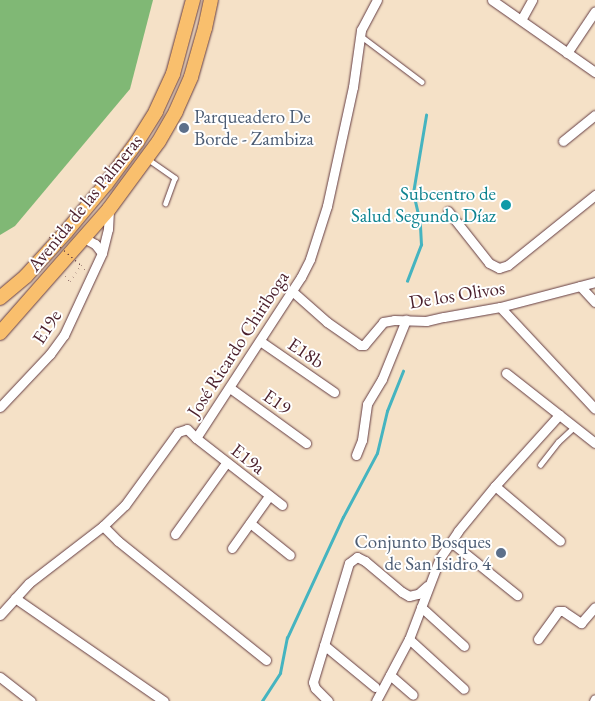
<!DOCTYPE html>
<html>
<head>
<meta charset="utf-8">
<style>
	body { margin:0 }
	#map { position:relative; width:595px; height:701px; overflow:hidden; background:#f5e1c7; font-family:"EB Garamond",serif }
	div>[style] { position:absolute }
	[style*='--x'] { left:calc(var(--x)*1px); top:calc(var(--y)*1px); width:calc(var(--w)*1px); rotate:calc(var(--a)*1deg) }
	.forest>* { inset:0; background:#80b875 }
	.stream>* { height:2.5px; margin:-1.25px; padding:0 1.25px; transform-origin:1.25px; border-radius:1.25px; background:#45b4c0 }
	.path>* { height:1px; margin-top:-0.5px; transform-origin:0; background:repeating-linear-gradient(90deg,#643c42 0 1px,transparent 0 5px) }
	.roads { filter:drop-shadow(0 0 1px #643c42) drop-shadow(0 0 1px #643c42) }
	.service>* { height:4.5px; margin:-2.25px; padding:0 2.25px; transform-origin:2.25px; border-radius:2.25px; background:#fff }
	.minor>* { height:9px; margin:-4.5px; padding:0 4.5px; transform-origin:4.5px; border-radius:4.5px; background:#fff }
	.primary>* { height:14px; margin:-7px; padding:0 7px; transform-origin:7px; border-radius:7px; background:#f9bf6d }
	.path-bridge>* { height:1px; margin-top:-0.5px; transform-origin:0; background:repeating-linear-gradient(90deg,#643c42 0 1px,transparent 0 5px) }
	.dots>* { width:14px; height:14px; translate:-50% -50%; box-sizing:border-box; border:2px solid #fff; border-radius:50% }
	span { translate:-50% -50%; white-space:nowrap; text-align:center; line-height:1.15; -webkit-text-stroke:4px #fff; paint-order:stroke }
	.service-label { font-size:19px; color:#4e5e75 }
	.left { translate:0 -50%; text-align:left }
	.right { translate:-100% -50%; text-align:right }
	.culture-label { font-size:19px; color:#0d838f }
	.street-label { font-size:19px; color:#4a1f2b }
</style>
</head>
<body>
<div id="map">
	<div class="forest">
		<i style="clip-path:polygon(0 0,153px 0,130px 89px,15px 226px,0 235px)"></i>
	</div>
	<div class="stream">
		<i style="--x:407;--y:281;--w:39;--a:-69"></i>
		<i style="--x:421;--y:245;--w:22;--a:-93"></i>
		<i style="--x:420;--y:223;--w:31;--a:-103"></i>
		<i style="--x:413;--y:193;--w:79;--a:-80.5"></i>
		<i style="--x:262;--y:701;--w:33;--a:-57"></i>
		<i style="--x:280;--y:673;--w:36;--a:-79"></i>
		<i style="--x:287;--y:638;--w:133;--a:-65.2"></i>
		<i style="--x:343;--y:517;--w:72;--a:-62"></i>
		<i style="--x:377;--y:453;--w:43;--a:-76.6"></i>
		<i style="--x:387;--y:411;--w:43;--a:-68.2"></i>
	</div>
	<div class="path">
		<i style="--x:65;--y:276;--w:7;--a:45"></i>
		<i style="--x:70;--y:281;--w:19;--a:-55"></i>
		<i style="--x:81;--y:265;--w:6;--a:45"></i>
	</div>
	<div class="roads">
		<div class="service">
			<i style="--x:361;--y:36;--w:76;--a:37"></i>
			<i style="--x:148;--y:159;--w:33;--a:35"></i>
			<i style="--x:175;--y:178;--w:27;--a:110"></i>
			<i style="--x:540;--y:465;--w:29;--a:-52"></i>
			<i style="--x:558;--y:442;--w:22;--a:-43"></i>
		</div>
		<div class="minor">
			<i style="--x:492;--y:0;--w:126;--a:35"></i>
			<i style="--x:521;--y:20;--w:23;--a:-61"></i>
			<i style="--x:567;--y:53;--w:50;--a:-56.3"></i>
			<i style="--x:563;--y:141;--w:41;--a:-39.1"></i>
			<i style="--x:448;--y:211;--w:66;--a:51.7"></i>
			<i style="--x:489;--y:263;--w:11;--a:27"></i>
			<i style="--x:499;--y:268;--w:9;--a:-18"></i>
			<i style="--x:508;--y:265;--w:112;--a:-38.8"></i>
			<i style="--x:84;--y:238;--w:13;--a:29"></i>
			<i style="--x:95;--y:244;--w:11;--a:52"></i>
			<i style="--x:580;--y:286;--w:22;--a:47"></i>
			<i style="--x:292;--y:291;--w:47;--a:41.5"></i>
			<i style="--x:327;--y:322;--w:40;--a:34.9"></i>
			<i style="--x:360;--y:345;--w:4;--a:0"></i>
			<i style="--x:364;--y:345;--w:30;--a:-50"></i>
			<i style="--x:383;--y:322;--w:11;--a:-10"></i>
			<i style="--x:394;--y:320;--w:32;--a:2"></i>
			<i style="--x:426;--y:321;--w:18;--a:-13"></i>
			<i style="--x:444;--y:317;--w:57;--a:-10.1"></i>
			<i style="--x:500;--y:307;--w:98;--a:-14.7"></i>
			<i style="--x:500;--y:307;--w:139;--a:47"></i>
			<i style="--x:260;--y:341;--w:90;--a:34.6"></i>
			<i style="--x:506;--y:373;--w:113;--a:38.2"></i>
			<i style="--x:230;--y:388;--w:94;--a:35.9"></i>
			<i style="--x:0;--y:407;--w:73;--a:-46.7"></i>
			<i style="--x:50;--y:354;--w:24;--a:-54"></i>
			<i style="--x:64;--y:335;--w:90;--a:-65.1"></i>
			<i style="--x:102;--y:253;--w:25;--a:-76"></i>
			<i style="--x:108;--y:229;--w:20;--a:-87"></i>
			<i style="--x:196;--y:438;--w:109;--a:37.9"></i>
			<i style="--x:356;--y:455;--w:16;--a:-68"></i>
			<i style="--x:362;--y:440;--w:36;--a:-82"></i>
			<i style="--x:367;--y:404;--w:29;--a:-59"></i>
			<i style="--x:382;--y:379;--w:64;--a:-67.9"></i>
			<i style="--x:495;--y:486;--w:85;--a:40.2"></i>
			<i style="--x:250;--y:523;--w:51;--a:38.7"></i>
			<i style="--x:103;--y:526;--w:21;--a:45"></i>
			<i style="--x:118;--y:541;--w:190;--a:38.8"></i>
			<i style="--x:175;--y:534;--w:87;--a:-54.3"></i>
			<i style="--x:451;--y:542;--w:85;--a:38.8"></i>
			<i style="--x:232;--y:548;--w:64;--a:-54.6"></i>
			<i style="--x:15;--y:598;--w:181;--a:34.7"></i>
			<i style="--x:421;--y:607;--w:58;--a:42.2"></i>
			<i style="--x:0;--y:615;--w:43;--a:-47.8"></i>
			<i style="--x:29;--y:583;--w:93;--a:-37.6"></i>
			<i style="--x:103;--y:526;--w:30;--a:-44"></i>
			<i style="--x:125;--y:505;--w:90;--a:-54"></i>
			<i style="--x:178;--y:432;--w:9;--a:-18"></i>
			<i style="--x:187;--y:429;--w:13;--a:45"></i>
			<i style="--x:196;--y:438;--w:192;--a:-56.9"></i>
			<i style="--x:301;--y:277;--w:20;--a:-63"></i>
			<i style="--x:310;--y:259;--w:56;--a:-72.2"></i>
			<i style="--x:327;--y:206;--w:122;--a:-77.7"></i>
			<i style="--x:353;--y:87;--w:58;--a:-82"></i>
			<i style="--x:361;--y:30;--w:34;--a:-62"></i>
			<i style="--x:409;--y:639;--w:74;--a:42.3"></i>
			<i style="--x:538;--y:639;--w:34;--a:-54"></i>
			<i style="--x:558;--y:611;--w:5;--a:0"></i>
			<i style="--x:563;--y:611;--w:22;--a:34"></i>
			<i style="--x:581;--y:623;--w:21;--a:-49"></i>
			<i style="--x:324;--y:645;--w:66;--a:39.5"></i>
			<i style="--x:390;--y:675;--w:30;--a:41"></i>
			<i style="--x:0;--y:677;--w:39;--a:38"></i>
			<i style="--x:328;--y:701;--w:18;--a:-135"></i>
			<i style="--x:315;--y:688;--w:6;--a:-108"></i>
			<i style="--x:313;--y:682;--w:124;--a:-73.2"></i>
			<i style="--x:349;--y:563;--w:10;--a:-37"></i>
			<i style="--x:357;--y:557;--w:9;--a:27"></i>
			<i style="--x:365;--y:561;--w:48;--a:40"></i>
			<i style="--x:402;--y:592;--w:8;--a:30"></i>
			<i style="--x:409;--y:596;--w:9;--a:-13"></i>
			<i style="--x:418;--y:594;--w:12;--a:-42"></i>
			<i style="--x:376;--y:701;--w:70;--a:-62"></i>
			<i style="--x:409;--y:639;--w:87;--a:-69.1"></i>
			<i style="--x:440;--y:558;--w:32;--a:-56"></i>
			<i style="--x:458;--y:531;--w:58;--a:-50.6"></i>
			<i style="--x:495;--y:486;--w:96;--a:-48"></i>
			<i style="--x:594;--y:701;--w:2;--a:-63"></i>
		</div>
		<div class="primary">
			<i style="--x:0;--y:298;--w:34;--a:-40"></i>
			<i style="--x:26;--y:276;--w:59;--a:-47.7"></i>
			<i style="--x:66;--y:232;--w:62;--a:-50.2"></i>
			<i style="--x:106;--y:184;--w:52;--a:-53.6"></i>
			<i style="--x:137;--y:142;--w:36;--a:-58"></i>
			<i style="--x:156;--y:111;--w:41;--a:-65.3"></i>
			<i style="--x:173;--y:74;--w:77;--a:-74.9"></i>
			<i style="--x:0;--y:333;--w:165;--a:-48.7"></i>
			<i style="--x:109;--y:209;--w:84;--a:-53.7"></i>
			<i style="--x:159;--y:141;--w:34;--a:-60"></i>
			<i style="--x:176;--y:111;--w:37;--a:-66"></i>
			<i style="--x:191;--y:77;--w:51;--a:-74.1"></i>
			<i style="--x:205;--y:28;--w:29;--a:-78"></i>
		</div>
	</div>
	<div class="path-bridge">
		<i style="--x:49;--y:237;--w:43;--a:41.2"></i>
	</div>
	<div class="dots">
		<i style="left:184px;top:128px;background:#5c6f8a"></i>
		<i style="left:506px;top:205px;background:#0f9aa8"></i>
		<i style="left:501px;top:553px;background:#5c6f8a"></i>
	</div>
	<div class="service-label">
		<span class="left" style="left:194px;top:128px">Parqueadero De<br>Borde - Zambiza</span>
		<span class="right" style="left:491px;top:553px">Conjunto Bosques<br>de San Isidro 4</span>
	</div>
	<div class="culture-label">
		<span class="right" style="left:496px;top:205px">Subcentro de<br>Salud Segundo Díaz</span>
	</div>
	<div class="street-label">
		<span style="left:85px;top:203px;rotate:-51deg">Avenida de las Palmeras</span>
		<span style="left:457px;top:295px;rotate:-9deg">De los Olivos</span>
		<span style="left:47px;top:327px;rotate:-57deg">E19e</span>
		<span style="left:238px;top:344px;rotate:-57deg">José Ricardo Chiriboga</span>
		<span style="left:306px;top:353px;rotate:34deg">E18b</span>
		<span style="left:277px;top:402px;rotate:35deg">E19</span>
		<span style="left:248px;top:459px;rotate:38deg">E19a</span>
	</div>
</div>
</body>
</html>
